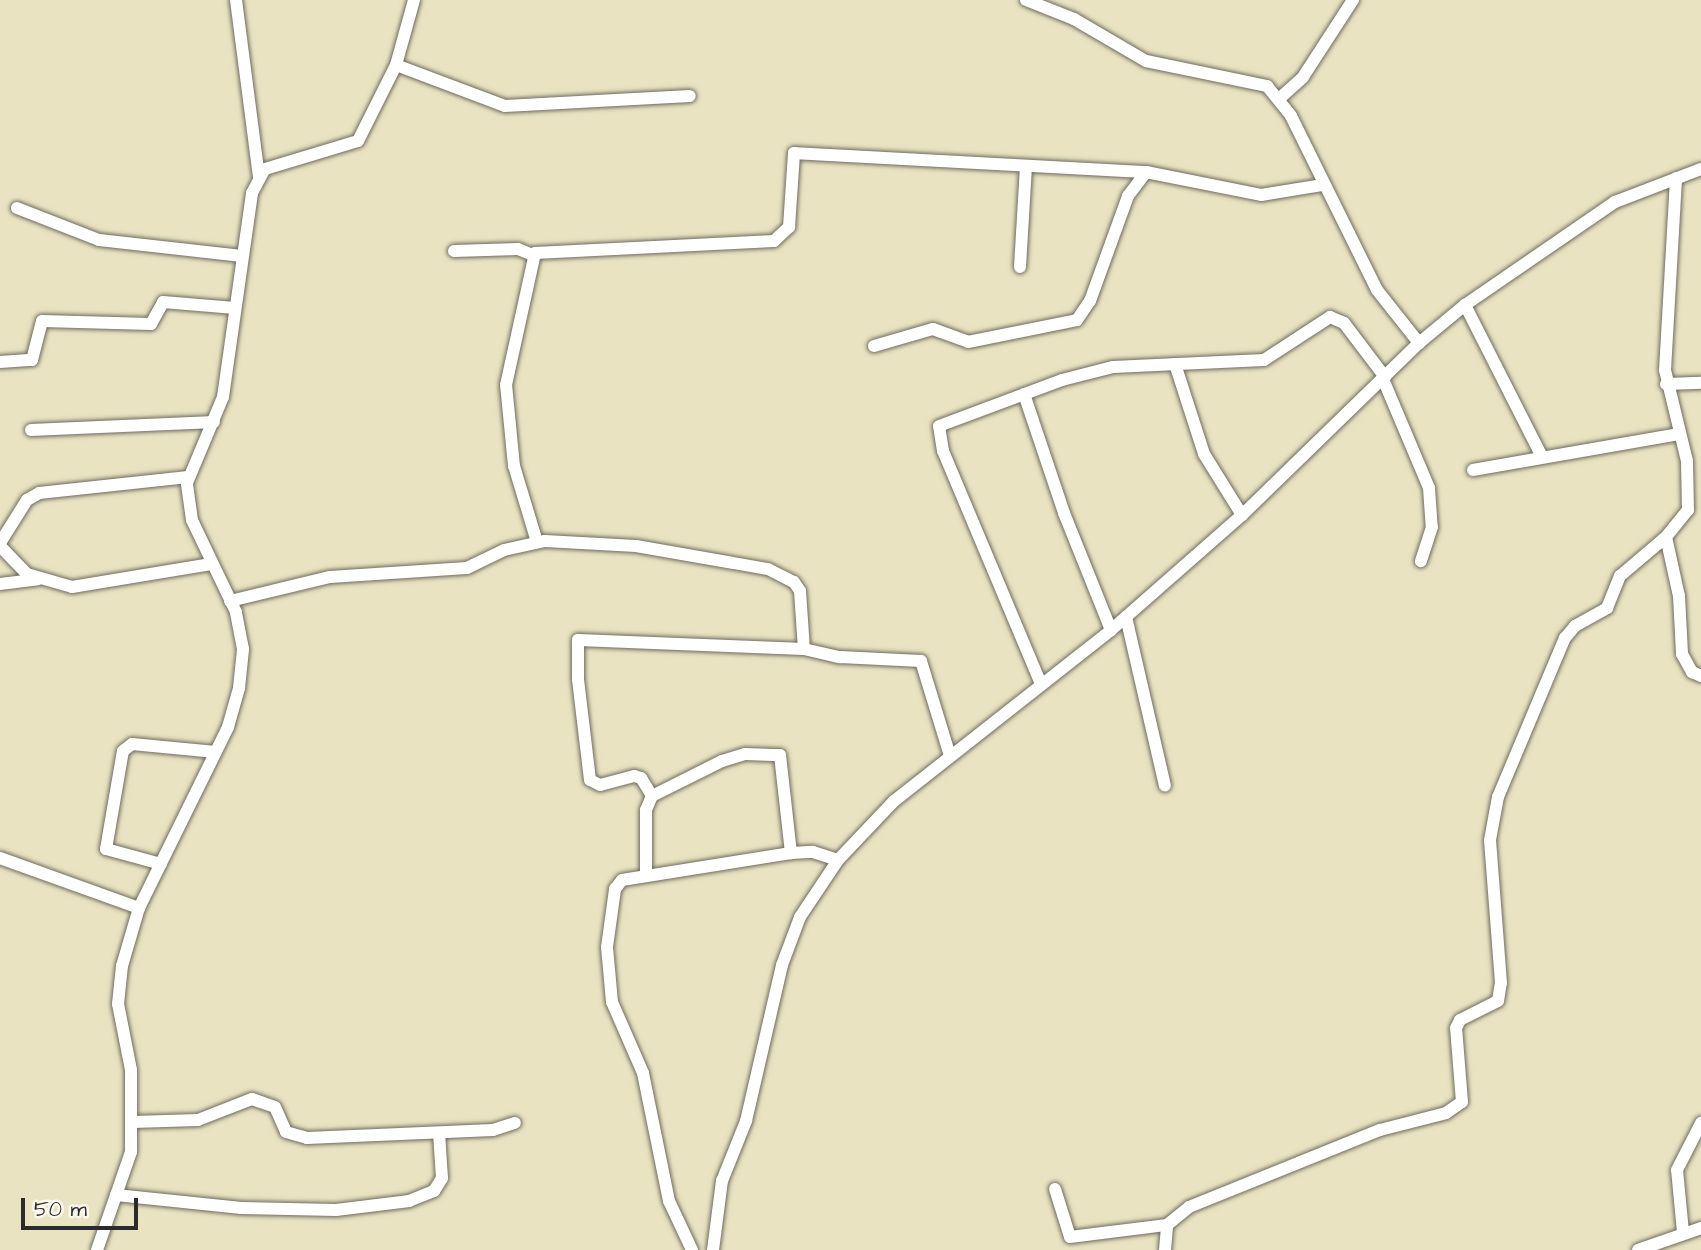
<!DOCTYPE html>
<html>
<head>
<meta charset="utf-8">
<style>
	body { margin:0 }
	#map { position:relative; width:1701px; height:1250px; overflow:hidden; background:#e9e3c1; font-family:"Architects Daughter",sans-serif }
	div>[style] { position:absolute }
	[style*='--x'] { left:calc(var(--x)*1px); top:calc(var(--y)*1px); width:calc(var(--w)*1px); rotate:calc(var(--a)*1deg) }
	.roads { filter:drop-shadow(0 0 2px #6e6b60) drop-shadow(0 0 2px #6e6b60) }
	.minor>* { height:12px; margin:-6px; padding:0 6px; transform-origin:6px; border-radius:6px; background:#fff }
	span { translate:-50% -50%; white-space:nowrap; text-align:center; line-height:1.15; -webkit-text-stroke:6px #fbf7ec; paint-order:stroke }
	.scale { position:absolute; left:21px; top:1198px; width:117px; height:32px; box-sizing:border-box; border:4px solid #2b2b2b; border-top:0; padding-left:9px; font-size:21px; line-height:24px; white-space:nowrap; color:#2b2b2b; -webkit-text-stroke:5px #fbf7ec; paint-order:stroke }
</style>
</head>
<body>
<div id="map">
	<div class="roads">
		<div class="minor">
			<i style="--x:236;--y:0;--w:179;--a:82.6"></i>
			<i style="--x:1026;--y:0;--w:52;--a:21.6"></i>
			<i style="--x:1074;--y:19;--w:83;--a:30.3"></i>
			<i style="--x:1146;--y:61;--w:124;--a:11.7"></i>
			<i style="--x:1267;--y:86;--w:38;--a:51"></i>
			<i style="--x:1291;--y:116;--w:194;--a:63.7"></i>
			<i style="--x:1377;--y:290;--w:68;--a:51.6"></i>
			<i style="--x:396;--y:65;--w:116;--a:20.6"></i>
			<i style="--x:505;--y:106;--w:185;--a:-3.1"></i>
			<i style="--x:1280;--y:98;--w:31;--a:-42"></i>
			<i style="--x:1303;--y:77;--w:92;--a:-57"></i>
			<i style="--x:17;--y:208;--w:88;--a:21.3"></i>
			<i style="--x:99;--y:240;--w:144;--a:6.4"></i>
			<i style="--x:454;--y:251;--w:64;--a:-1.8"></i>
			<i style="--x:518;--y:249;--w:16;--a:22"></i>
			<i style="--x:1020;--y:267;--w:101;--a:-86.6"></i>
			<i style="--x:1465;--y:305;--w:170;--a:63.1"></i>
			<i style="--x:874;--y:346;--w:61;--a:-16.1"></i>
			<i style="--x:933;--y:329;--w:37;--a:20"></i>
			<i style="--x:968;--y:342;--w:111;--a:-11.4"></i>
			<i style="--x:1077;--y:320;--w:23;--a:-56"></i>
			<i style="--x:1090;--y:301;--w:112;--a:-70.1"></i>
			<i style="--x:1128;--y:196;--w:30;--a:-53"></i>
			<i style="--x:0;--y:362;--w:32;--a:-4"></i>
			<i style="--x:32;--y:360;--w:40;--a:-75.6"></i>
			<i style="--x:42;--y:321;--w:109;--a:1.6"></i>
			<i style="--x:151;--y:324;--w:25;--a:-61"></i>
			<i style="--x:163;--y:302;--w:72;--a:4.8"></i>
			<i style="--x:1175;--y:364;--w:95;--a:72.1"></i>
			<i style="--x:1204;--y:454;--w:72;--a:58.1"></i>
			<i style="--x:1383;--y:379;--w:118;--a:67.1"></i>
			<i style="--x:1429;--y:488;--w:39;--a:86"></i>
			<i style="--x:1432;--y:527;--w:36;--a:108"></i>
			<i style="--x:1666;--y:384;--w:35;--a:-2"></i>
			<i style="--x:1024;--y:394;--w:126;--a:71.4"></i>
			<i style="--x:1064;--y:513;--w:126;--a:68.1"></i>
			<i style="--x:31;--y:430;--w:183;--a:-2.5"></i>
			<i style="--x:1473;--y:470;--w:209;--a:-9.9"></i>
			<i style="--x:1666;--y:537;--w:60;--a:77.6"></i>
			<i style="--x:1679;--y:596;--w:58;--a:87"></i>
			<i style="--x:1682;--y:654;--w:21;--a:61"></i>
			<i style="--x:1692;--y:672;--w:10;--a:24"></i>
			<i style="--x:537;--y:542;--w:79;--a:-106.8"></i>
			<i style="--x:514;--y:466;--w:81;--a:-95.6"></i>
			<i style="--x:506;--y:385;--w:135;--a:-77.6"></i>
			<i style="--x:535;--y:253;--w:239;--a:-2.9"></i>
			<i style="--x:774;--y:241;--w:21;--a:-43"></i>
			<i style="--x:789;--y:227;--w:74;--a:-86.1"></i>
			<i style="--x:794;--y:153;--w:353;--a:3.1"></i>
			<i style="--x:1146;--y:172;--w:117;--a:11.3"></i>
			<i style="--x:1261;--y:195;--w:63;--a:-9.2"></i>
			<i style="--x:0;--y:543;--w:51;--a:-57.9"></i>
			<i style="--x:27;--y:500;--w:14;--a:-30"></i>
			<i style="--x:39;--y:493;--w:150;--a:-6.1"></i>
			<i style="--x:0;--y:546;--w:39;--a:46"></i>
			<i style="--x:27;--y:574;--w:47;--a:16.1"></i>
			<i style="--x:72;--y:587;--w:141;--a:-9.4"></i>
			<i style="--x:0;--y:584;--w:38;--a:-7"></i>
			<i style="--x:230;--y:601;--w:103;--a:-13.5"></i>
			<i style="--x:330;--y:577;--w:137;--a:-3.8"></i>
			<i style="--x:467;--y:568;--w:41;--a:-25.9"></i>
			<i style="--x:504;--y:550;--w:42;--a:-12.4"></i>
			<i style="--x:545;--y:541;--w:91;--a:3.1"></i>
			<i style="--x:636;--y:546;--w:134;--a:9.9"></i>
			<i style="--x:768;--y:569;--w:29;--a:27"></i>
			<i style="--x:794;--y:582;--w:11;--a:56"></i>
			<i style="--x:800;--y:591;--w:58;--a:86.1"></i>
			<i style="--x:804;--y:649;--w:37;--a:13"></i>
			<i style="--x:840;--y:657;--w:81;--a:2.8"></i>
			<i style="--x:921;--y:661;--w:99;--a:73"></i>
			<i style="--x:1126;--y:617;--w:173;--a:77"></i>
			<i style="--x:1041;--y:684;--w:253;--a:-112.8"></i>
			<i style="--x:943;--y:451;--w:25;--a:-99"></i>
			<i style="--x:939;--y:426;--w:131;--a:-20.5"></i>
			<i style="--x:1062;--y:380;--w:53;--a:-14.3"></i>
			<i style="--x:1113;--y:367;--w:151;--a:-2.7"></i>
			<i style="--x:1264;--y:360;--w:79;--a:-33.1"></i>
			<i style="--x:1330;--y:317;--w:15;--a:23"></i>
			<i style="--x:1344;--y:323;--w:68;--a:52.8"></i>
			<i style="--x:652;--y:796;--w:21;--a:-121"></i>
			<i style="--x:641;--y:778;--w:7;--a:-164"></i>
			<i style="--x:634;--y:776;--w:35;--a:165"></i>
			<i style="--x:600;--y:785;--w:11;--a:-153"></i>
			<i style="--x:590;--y:780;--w:102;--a:-96.8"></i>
			<i style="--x:578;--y:679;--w:39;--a:-90"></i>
			<i style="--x:578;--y:640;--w:226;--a:2.3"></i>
			<i style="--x:0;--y:858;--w:148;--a:19.8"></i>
			<i style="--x:161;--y:864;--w:57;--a:-164.7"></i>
			<i style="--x:106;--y:849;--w:99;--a:-80.2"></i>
			<i style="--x:123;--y:751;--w:11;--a:-38"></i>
			<i style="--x:132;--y:744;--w:84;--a:5.4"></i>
			<i style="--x:646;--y:875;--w:65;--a:-90"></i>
			<i style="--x:646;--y:810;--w:15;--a:-67"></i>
			<i style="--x:652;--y:796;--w:78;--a:-26.6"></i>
			<i style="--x:722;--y:761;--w:24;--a:-17"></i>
			<i style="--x:745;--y:754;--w:35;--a:2"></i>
			<i style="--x:780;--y:755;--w:99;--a:83.6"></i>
			<i style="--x:133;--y:1122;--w:65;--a:-1.8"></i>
			<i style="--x:198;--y:1120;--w:58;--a:-21.3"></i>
			<i style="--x:252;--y:1099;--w:24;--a:19"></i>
			<i style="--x:275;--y:1107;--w:27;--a:66"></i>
			<i style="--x:286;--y:1132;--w:22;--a:16"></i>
			<i style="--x:307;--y:1138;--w:186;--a:-2.5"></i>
			<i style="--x:493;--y:1130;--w:23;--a:-18"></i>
			<i style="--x:1055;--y:1189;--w:50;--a:72.6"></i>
			<i style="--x:1070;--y:1237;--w:98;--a:-7.1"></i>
			<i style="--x:116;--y:1195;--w:126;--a:5.9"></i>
			<i style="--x:241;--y:1208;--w:95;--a:1.2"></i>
			<i style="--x:336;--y:1210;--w:74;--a:-7"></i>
			<i style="--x:409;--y:1201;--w:27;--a:-22"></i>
			<i style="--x:434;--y:1191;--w:15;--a:-58"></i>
			<i style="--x:442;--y:1178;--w:45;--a:-93.8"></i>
			<i style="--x:1683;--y:1232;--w:62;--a:-95.5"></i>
			<i style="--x:1677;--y:1170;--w:53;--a:-62.9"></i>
			<i style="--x:97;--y:1250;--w:104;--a:-70.9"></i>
			<i style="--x:131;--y:1152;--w:82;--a:-90"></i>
			<i style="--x:131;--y:1070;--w:67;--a:-101.1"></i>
			<i style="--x:118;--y:1004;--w:38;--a:-84"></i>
			<i style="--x:122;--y:966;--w:60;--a:-73.7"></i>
			<i style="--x:139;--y:908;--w:202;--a:-63.8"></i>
			<i style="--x:228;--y:727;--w:41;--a:-74.2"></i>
			<i style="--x:239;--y:688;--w:39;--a:-84"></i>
			<i style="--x:243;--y:649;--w:38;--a:-101"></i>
			<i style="--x:236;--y:612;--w:102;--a:-115.6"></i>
			<i style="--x:192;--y:520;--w:37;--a:-98"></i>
			<i style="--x:187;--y:483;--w:93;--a:-67.3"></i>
			<i style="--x:223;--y:397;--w:206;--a:-81.9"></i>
			<i style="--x:252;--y:193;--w:27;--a:-62"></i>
			<i style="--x:265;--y:169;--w:97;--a:-16.8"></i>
			<i style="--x:358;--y:141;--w:85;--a:-63.4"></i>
			<i style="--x:396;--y:65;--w:67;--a:-74.5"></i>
			<i style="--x:692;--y:1250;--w:54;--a:-115.1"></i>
			<i style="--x:669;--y:1201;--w:131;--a:-101.5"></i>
			<i style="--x:643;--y:1073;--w:77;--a:-113.6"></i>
			<i style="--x:612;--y:1002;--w:55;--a:-95.2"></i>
			<i style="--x:607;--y:947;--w:59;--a:-82.1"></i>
			<i style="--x:615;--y:889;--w:11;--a:-52"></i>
			<i style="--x:622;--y:880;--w:171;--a:-9.1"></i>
			<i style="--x:791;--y:853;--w:22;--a:-3"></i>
			<i style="--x:813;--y:852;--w:26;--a:18"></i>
			<i style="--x:713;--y:1250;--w:70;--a:-82.6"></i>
			<i style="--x:722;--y:1181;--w:65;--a:-68.2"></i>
			<i style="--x:746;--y:1121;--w:160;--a:-77"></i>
			<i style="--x:782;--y:965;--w:51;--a:-69.4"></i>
			<i style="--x:800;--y:917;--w:69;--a:-56.3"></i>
			<i style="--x:838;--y:860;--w:81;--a:-46.5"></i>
			<i style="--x:894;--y:801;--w:276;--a:-38.2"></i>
			<i style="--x:1111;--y:630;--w:174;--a:-41.3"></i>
			<i style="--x:1242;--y:515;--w:247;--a:-44.2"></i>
			<i style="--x:1419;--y:343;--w:60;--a:-39.6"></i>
			<i style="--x:1465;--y:305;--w:182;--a:-34.5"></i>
			<i style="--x:1615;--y:202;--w:92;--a:-21"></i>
			<i style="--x:1165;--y:1250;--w:25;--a:-85"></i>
			<i style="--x:1167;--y:1225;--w:28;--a:-39"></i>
			<i style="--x:1189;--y:1207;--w:206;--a:-22"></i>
			<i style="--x:1380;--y:1130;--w:68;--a:-14.4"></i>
			<i style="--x:1446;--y:1113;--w:19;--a:-35"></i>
			<i style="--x:1462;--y:1102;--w:74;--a:-94.6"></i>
			<i style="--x:1456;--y:1028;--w:9;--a:-63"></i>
			<i style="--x:1460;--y:1020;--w:42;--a:-26.6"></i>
			<i style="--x:1498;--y:1001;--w:18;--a:-81"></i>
			<i style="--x:1501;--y:983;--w:143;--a:-94.4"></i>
			<i style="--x:1490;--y:840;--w:44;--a:-79.5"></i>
			<i style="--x:1498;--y:797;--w:173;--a:-67.2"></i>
			<i style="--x:1565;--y:638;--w:16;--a:-50"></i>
			<i style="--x:1575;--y:626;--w:37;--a:-29"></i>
			<i style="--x:1607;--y:608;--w:35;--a:-68"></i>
			<i style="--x:1620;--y:576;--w:60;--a:-40.3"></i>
			<i style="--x:1666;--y:537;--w:35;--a:-51"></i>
			<i style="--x:1688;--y:510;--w:49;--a:-91.2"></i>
			<i style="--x:1687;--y:461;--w:94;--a:-103.6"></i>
			<i style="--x:1665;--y:370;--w:192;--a:-86.7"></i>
			<i style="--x:1638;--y:1250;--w:67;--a:-19.2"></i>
		</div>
	</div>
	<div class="scale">50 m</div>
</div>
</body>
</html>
